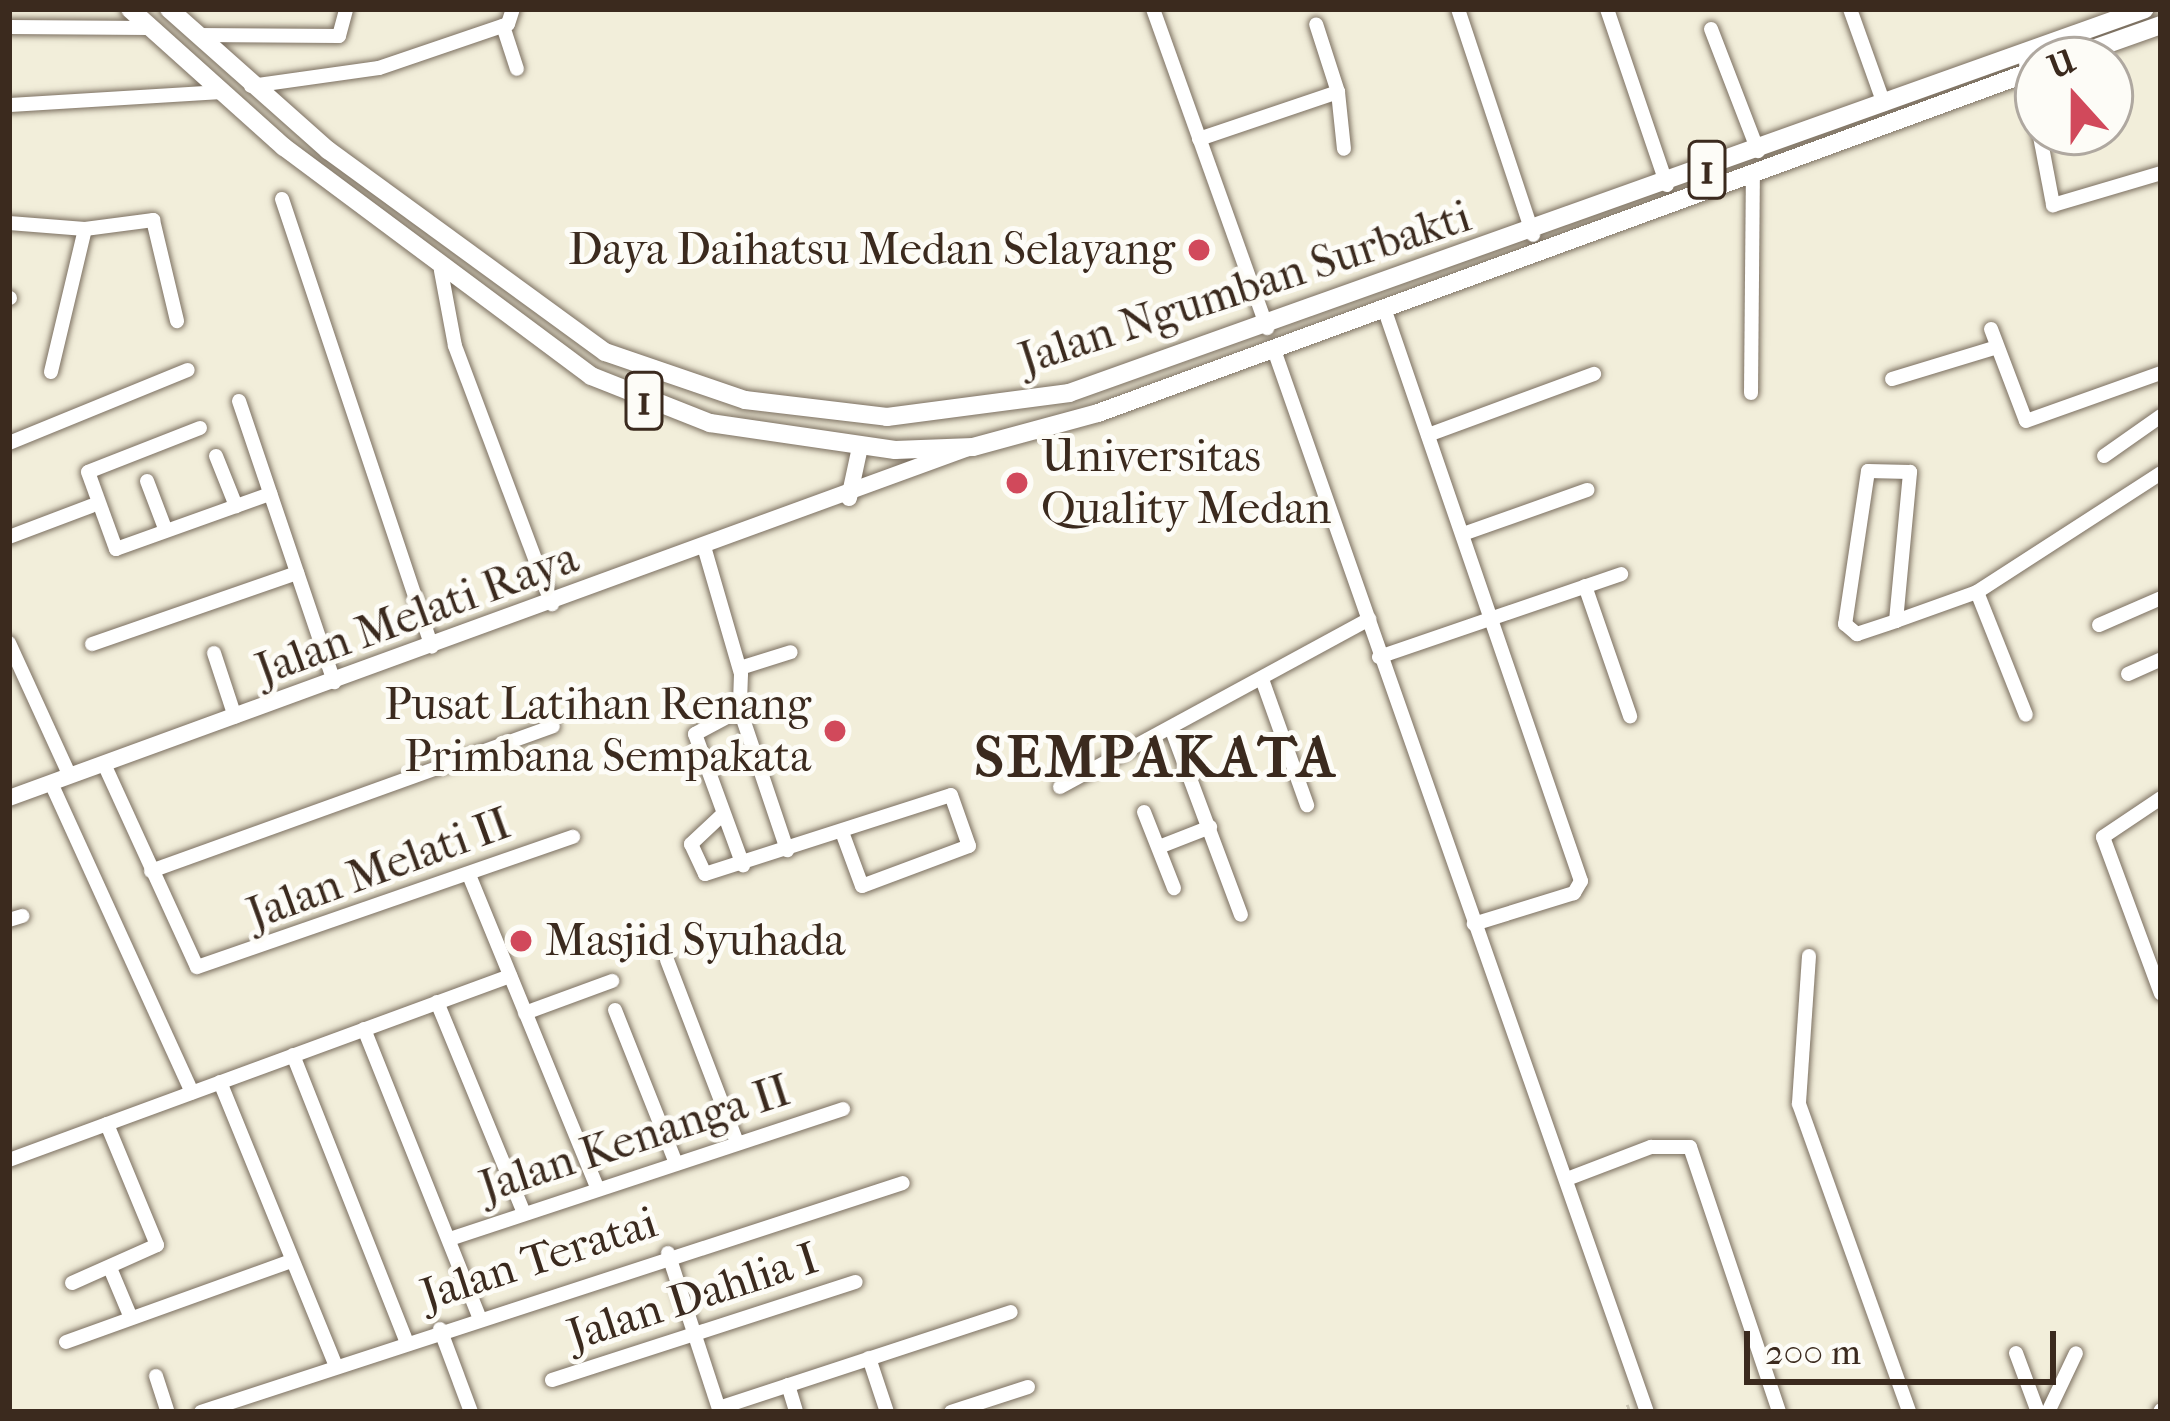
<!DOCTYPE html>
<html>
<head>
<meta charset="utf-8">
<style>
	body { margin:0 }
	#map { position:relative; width:2170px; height:1421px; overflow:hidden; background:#f2eeda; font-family:"IM FELL French Canon",serif }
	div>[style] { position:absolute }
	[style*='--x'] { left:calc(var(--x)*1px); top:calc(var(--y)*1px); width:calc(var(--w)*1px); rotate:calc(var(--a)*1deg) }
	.minor-tunnel>* { height:14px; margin-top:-7px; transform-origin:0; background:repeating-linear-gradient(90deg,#cdc7b4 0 14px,transparent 0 21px) }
	.roads { filter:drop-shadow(0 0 3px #7b6f60) drop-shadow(0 0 3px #7b6f60) }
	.minor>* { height:14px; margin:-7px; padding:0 7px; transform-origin:7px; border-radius:7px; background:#fff }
	.major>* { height:16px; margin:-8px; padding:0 8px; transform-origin:8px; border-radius:8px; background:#fff }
	.highway>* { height:18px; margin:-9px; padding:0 9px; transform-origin:9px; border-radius:9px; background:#fff }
	.dots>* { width:33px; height:33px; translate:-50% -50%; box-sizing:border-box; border:6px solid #fdfcf7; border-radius:50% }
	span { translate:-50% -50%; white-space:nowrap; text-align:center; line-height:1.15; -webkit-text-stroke:10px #fdfcf7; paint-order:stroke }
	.shield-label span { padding:3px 9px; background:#fdfcf7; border:3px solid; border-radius:9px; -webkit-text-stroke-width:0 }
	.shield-label { font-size:42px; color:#3b2a1e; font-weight:700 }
	.poi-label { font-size:45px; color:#3b2a1e }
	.right { translate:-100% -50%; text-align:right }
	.left { translate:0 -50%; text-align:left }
	.street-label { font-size:45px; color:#3b2a1e }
	.district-label { font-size:57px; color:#3b2a1e; font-weight:700; letter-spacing:3px }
	.frame { position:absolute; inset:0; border:12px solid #3b2a1e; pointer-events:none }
	.north { position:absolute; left:2014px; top:36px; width:120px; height:120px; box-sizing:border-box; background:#fdfcf7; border:3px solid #afa8a0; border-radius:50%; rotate:339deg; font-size:33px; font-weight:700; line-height:48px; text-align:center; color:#3b2a1e }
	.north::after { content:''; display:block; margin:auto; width:42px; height:54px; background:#d1495b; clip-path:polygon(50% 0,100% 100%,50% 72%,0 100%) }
	.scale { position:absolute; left:1744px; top:1331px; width:312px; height:54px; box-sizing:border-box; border:6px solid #3b2a1e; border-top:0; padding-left:15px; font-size:36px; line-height:42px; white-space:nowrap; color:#3b2a1e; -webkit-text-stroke:9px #fdfcf7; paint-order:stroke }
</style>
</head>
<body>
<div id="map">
	<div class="minor-tunnel">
		<i style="--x:1628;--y:1412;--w:3;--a:-18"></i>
	</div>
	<div class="roads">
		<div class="minor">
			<i style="--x:1153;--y:9;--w:339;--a:70.3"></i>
			<i style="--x:1458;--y:9;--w:238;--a:71.6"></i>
			<i style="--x:1607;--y:9;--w:186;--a:71.2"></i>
			<i style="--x:1850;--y:9;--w:101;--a:70.3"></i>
			<i style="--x:503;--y:26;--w:45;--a:72"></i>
			<i style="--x:9;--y:27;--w:140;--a:0.4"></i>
			<i style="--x:1711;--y:29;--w:131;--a:68.9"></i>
			<i style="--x:197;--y:35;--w:142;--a:0.4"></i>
			<i style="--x:339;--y:36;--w:28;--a:-75"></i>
			<i style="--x:2026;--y:63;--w:145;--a:79.2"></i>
			<i style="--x:2053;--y:205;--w:113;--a:-16.5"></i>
			<i style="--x:251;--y:86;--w:129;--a:-8"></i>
			<i style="--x:379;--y:68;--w:136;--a:-18.8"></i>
			<i style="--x:508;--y:24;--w:16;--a:-72"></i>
			<i style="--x:1338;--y:92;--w:57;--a:84"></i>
			<i style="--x:9;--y:105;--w:210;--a:-3.5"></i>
			<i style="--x:1199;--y:139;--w:147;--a:-18.7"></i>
			<i style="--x:1338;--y:92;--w:71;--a:-107.9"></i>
			<i style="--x:282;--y:199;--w:472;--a:71.5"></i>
			<i style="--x:9;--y:223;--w:76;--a:4.5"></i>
			<i style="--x:85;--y:229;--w:147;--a:103.4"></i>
			<i style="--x:85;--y:229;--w:69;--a:-7.5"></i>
			<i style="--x:153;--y:220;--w:104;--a:76.6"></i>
			<i style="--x:441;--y:271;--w:76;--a:79.4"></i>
			<i style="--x:455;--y:346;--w:276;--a:69.4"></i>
			<i style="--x:9;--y:298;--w:1;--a:0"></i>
			<i style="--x:1384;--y:308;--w:606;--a:71.03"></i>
			<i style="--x:1581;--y:881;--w:14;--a:120"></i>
			<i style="--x:1574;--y:893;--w:105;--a:162.8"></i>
			<i style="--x:1991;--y:329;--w:98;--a:69.2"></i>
			<i style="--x:2026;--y:421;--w:143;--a:-19.6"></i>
			<i style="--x:1273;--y:347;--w:1129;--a:70.65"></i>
			<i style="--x:1892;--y:379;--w:110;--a:-16.9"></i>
			<i style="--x:1751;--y:393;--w:221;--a:-89.5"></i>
			<i style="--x:239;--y:401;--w:297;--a:71.3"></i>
			<i style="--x:200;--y:428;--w:120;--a:158.6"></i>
			<i style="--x:88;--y:472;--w:82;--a:70"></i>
			<i style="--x:116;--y:549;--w:164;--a:-19.7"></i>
			<i style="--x:1428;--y:435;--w:177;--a:-20.2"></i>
			<i style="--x:9;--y:443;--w:193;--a:-22.2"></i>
			<i style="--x:216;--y:456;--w:54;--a:68.2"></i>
			<i style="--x:2104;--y:456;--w:70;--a:-35.1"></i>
			<i style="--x:147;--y:481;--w:53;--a:69.2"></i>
			<i style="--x:1463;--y:534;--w:132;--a:-19.5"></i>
			<i style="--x:9;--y:537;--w:88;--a:-20.7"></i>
			<i style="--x:705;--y:550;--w:129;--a:73.8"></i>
			<i style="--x:741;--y:674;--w:36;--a:92"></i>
			<i style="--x:740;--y:710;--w:148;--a:71.4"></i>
			<i style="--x:1585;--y:586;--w:138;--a:70.9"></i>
			<i style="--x:1977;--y:592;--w:132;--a:68.3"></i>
			<i style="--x:1896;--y:621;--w:150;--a:-84.6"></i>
			<i style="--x:1910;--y:472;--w:42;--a:-178.6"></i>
			<i style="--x:1868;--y:471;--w:155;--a:98.5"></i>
			<i style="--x:1845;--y:624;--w:16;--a:40"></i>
			<i style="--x:1857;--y:634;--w:41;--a:-18.4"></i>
			<i style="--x:1896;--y:621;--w:86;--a:-19.7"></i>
			<i style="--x:1977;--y:592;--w:219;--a:-32.9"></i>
			<i style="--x:2099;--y:625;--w:68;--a:-23.5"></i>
			<i style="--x:9;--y:643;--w:146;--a:65.4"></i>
			<i style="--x:92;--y:644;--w:217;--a:-19.1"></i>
			<i style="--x:214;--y:653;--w:67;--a:71.8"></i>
			<i style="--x:1379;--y:657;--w:256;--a:-18.9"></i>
			<i style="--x:740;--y:668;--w:53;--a:-17.4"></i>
			<i style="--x:2128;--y:674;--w:36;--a:-24"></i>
			<i style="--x:1263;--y:682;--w:131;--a:70.3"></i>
			<i style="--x:740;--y:710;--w:51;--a:151.9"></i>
			<i style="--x:695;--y:734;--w:140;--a:69.9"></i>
			<i style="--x:1173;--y:733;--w:194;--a:69.5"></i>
			<i style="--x:104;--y:764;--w:223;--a:65.4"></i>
			<i style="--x:197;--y:967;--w:398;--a:-19.1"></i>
			<i style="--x:51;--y:783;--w:340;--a:65.5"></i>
			<i style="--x:1060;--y:787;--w:352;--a:-28.5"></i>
			<i style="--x:2161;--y:798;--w:70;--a:146.1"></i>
			<i style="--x:2103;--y:837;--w:167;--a:69.7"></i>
			<i style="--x:1144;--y:812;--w:82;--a:68.5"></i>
			<i style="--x:723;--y:814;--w:44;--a:136.8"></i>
			<i style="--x:691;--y:844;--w:33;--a:65"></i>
			<i style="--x:705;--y:874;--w:258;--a:-17.8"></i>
			<i style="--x:951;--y:795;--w:54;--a:70.6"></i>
			<i style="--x:969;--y:846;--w:114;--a:159.5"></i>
			<i style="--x:862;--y:886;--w:58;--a:-110.3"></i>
			<i style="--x:1159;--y:847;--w:55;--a:-21.4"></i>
			<i style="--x:151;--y:871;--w:427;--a:-19.8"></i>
			<i style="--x:469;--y:875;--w:337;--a:67.7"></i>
			<i style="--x:9;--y:920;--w:14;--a:-17"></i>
			<i style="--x:1809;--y:956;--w:148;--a:93.9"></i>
			<i style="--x:1799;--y:1104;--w:327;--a:70.3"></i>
			<i style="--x:667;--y:960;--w:193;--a:69"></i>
			<i style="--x:437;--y:1002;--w:228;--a:67.6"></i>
			<i style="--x:615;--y:1010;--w:162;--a:68.3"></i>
			<i style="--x:525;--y:1013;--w:93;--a:-20.2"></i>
			<i style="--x:364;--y:1029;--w:309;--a:68.2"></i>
			<i style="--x:293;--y:1055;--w:307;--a:68.4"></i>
			<i style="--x:220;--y:1082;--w:305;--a:67.8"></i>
			<i style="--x:9;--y:1160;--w:534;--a:-20.17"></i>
			<i style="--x:1567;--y:1179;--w:90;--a:-20.9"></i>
			<i style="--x:1651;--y:1147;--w:39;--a:0"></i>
			<i style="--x:1690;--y:1147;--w:280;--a:71.4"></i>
			<i style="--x:450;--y:1239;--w:414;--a:-18.3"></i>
			<i style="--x:668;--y:1253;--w:167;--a:71.9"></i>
			<i style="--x:110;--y:1268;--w:54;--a:67.2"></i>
			<i style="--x:72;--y:1283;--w:93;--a:-24.1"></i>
			<i style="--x:157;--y:1245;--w:131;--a:-112.5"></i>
			<i style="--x:440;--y:1329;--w:89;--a:69.5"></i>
			<i style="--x:66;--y:1342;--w:239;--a:-19.8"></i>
			<i style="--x:2016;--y:1353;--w:63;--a:69.6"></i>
			<i style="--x:869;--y:1358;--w:57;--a:71.6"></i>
			<i style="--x:156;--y:1376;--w:38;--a:72"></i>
			<i style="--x:552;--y:1380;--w:319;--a:-17.9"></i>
			<i style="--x:788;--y:1385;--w:28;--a:73"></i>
			<i style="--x:719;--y:1408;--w:307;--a:-18.2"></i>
			<i style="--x:201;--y:1412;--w:738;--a:-18.07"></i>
			<i style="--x:951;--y:1412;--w:81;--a:-18"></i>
			<i style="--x:2048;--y:1412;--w:65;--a:-64.6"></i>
			<i style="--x:2160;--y:1412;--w:2;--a:-63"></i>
		</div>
		<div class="major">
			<i style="--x:849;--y:498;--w:52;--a:-77.8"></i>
			<i style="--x:9;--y:798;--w:1019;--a:-20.04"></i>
		</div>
		<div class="highway">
			<i style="--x:130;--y:9;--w:207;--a:41.9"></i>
			<i style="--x:284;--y:147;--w:383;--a:36.7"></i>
			<i style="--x:591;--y:376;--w:128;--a:21.6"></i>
			<i style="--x:710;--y:423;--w:187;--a:8.3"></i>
			<i style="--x:895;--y:450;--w:78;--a:-2.2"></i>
			<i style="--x:973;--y:447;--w:130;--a:-15.2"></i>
			<i style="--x:1098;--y:413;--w:1001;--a:-20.1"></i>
			<i style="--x:169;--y:9;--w:213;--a:41.6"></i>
			<i style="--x:328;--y:150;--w:343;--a:36.1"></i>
			<i style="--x:605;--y:352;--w:148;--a:18.9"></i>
			<i style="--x:745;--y:400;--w:143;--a:6.8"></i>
			<i style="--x:887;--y:417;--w:184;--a:-7.5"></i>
			<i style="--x:1069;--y:393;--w:1142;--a:-19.64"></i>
			<i style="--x:2062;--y:60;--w:105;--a:-19.5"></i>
		</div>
	</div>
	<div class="dots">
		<i style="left:1199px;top:250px;background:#d1495b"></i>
		<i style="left:1017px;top:483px;background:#d1495b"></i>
		<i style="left:835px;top:731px;background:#d1495b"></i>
		<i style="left:521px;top:941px;background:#d1495b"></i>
	</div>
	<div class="shield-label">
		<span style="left:1707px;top:170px">1</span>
		<span style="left:644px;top:401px">1</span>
	</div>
	<div class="poi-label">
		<span class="right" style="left:1175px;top:250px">Daya Daihatsu Medan Selayang</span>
		<span class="left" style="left:1041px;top:483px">Universitas<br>Quality Medan</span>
		<span class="right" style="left:811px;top:731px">Pusat Latihan Renang<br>Primbana Sempakata</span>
		<span class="left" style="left:545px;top:941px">Masjid Syuhada</span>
	</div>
	<div class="street-label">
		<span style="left:1245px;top:288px;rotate:-18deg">Jalan Ngumban Surbakti</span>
		<span style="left:417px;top:614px;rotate:-20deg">Jalan Melati Raya</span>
		<span style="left:379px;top:869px;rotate:-20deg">Jalan Melati II</span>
		<span style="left:635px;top:1139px;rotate:-18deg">Jalan Kenanga II</span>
		<span style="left:539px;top:1259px;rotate:-18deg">Jalan Teratai</span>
		<span style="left:693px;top:1297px;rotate:-18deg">Jalan Dahlia I</span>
	</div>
	<div class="district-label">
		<span style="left:1156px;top:758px">SEMPAKATA</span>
	</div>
	<div class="frame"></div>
	<div class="north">U</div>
	<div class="scale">200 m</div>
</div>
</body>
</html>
